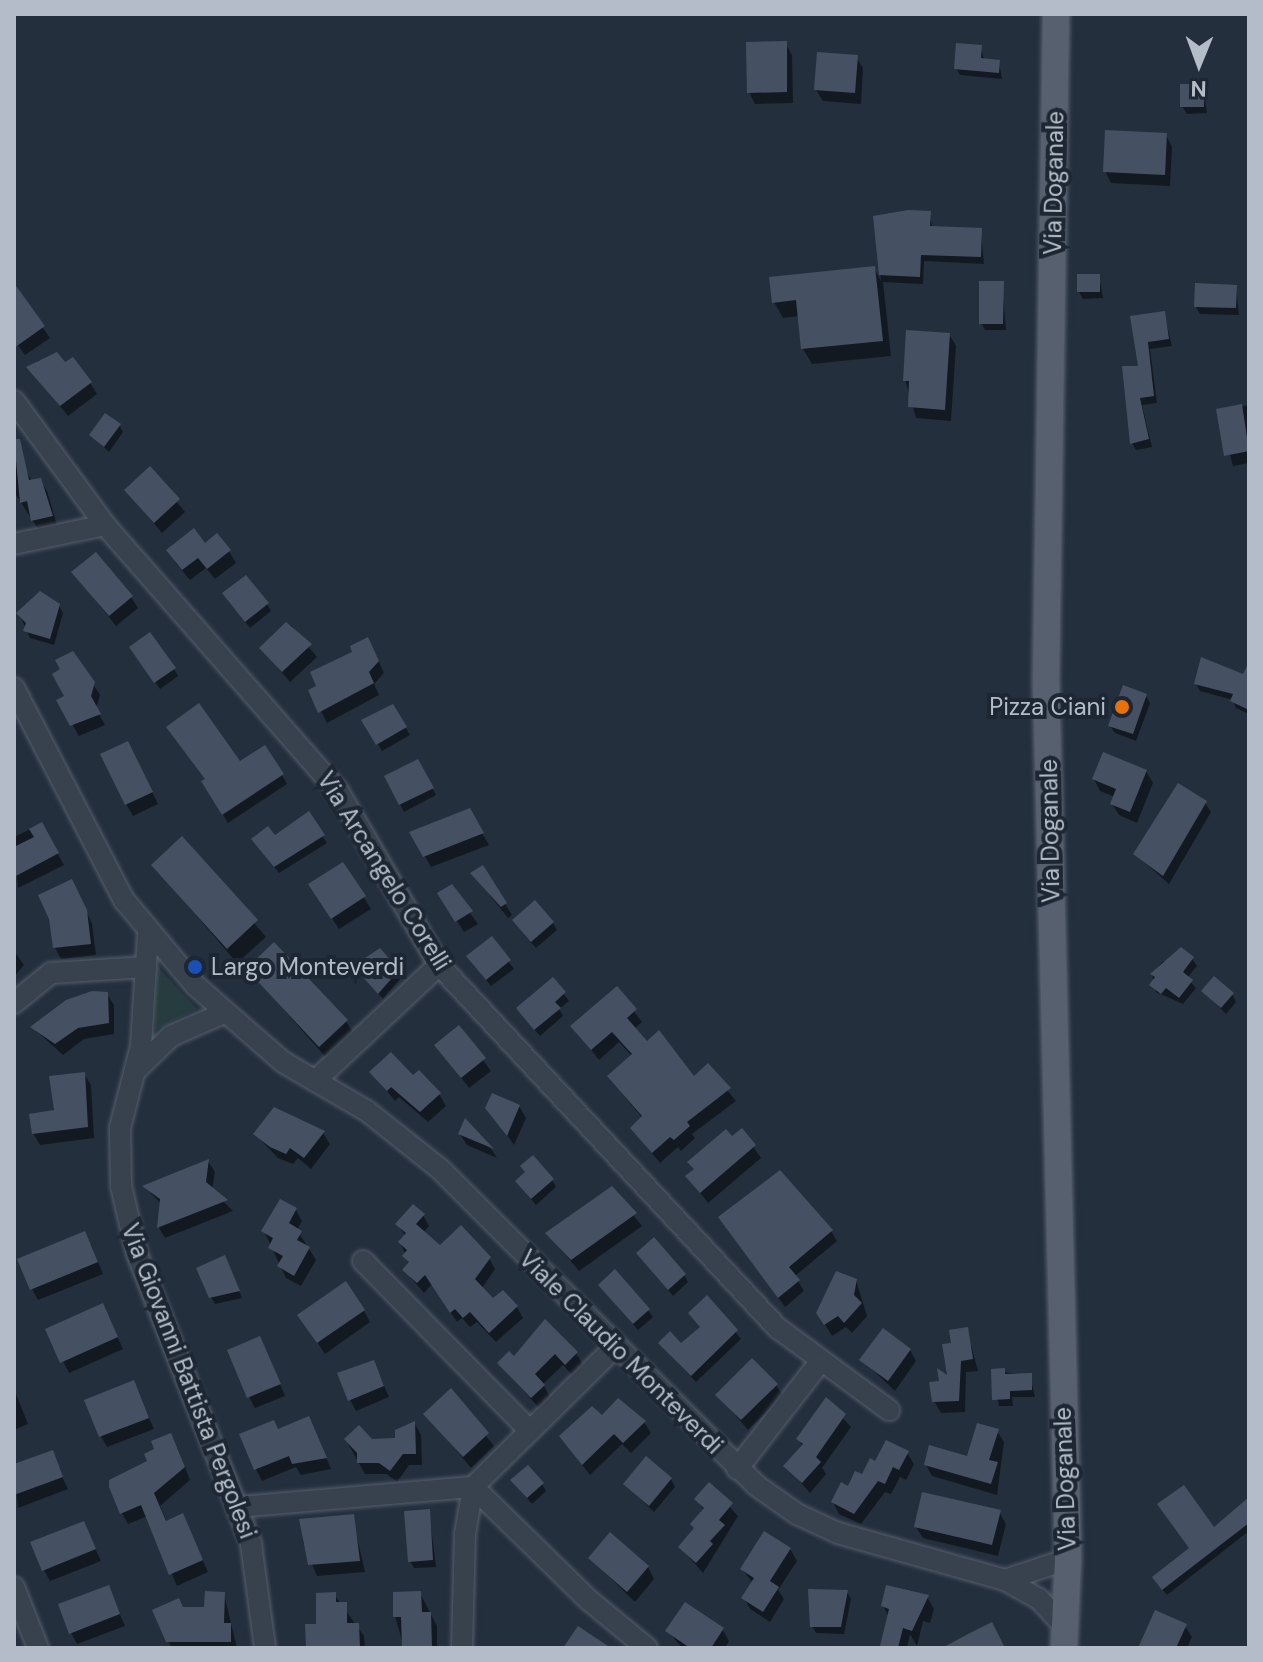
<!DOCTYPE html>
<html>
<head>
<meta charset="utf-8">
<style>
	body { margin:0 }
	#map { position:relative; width:1263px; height:1662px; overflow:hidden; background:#242f3e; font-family:"DM Sans",sans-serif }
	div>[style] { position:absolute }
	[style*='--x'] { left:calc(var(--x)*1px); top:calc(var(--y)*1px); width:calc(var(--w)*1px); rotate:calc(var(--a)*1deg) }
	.green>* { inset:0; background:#263c3f }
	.shadow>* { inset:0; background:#0007 }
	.building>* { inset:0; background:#455162 }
	.roads { filter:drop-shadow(0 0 2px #565f6c) drop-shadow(0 0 2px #565f6c) }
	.minor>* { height:20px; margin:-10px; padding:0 10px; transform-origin:10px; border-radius:10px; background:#38414e }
	.major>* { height:26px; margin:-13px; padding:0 13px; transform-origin:13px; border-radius:13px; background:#56606e }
	.dots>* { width:22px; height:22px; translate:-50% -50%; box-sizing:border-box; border:4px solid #1d2633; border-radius:50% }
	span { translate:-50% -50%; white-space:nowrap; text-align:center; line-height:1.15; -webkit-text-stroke:8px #1d2633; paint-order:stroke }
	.street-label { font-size:24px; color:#b4bcc9 }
	.poi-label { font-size:24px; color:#b4bcc9 }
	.right { translate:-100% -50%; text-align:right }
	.left { translate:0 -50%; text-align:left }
	.frame { position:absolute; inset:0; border:16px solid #b4bcc9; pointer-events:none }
	.north { position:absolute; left:1159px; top:24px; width:80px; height:80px; -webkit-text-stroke:6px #1d2633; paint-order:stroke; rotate:181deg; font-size:22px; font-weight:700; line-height:32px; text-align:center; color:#b4bcc9 }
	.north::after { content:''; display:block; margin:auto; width:28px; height:36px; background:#b4bcc9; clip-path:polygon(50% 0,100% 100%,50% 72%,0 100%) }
</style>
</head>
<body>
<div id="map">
	<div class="green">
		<i style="clip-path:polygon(157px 966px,197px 1009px,155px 1030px)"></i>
	</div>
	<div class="shadow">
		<i style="clip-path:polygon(785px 43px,792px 55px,793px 103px,755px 104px,749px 92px)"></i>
		<i style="clip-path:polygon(981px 47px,984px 60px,999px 62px,1002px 79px,960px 75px,956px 68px)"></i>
		<i style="clip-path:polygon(856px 57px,863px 68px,861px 104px,823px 101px,816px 90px)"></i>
		<i style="clip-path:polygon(1203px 86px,1207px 113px,1187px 114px,1182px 106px)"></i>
		<i style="clip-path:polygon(1166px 135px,1172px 147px,1170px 186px,1111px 183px,1105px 171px)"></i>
		<i style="clip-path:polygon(929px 213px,933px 229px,981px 230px,984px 264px,924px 261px,923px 284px,883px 282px,891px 356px,812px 364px,803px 349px,800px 316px,783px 318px,774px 302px,874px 268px,881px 281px,875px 218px)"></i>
		<i style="clip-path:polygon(1099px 276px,1103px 298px,1083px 299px,1079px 292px)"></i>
		<i style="clip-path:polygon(1002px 283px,1006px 330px,985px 330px,981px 323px)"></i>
		<i style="clip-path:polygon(14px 286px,50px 338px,25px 355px,14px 340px)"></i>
		<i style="clip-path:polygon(1236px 287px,1239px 315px,1200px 314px,1196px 307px)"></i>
		<i style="clip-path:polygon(1164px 313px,1172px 346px,1150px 349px,1157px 403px,1142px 405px,1152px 447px,1136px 450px,1132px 443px,1140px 368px,1132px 318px)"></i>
		<i style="clip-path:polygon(949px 334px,956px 346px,951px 421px,916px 418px,905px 380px)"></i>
		<i style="clip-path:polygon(39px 360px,43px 365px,64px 365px,90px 383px,97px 394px,68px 416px,29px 368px)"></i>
		<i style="clip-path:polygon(1249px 405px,1249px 463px,1233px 466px,1218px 410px)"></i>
		<i style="clip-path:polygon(119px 425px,123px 432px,109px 452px,91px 435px)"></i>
		<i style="clip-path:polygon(14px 449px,32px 482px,40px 480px,47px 491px,58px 528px,40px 532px,14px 492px)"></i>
		<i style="clip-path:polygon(150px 469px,185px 512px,162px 533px,126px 490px)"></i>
		<i style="clip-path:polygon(205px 546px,229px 551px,236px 563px,215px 579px,206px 568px,190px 580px,175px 562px)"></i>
		<i style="clip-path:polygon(74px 573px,131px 597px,138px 608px,116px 626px)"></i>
		<i style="clip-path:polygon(229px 601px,267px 604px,271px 611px,250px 628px)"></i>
		<i style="clip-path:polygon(59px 606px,63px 613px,54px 645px,30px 638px,19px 613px)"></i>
		<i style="clip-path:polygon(291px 625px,317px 657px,290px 682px,261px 648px)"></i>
		<i style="clip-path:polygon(374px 651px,384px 673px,374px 684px,379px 695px,327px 723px,311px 691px)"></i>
		<i style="clip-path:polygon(73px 653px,100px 695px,96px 709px,105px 725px,79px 736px,59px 701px,66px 696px,63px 670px)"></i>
		<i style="clip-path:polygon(136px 654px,174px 669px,178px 676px,160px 689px)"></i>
		<i style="clip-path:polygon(1202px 659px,1249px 678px,1249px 714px,1236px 708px,1233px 700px,1200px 691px,1196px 684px)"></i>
		<i style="clip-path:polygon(1146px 696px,1150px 703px,1136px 741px,1115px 733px,1110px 726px)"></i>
		<i style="clip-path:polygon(393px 707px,410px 735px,382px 751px,364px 721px)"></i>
		<i style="clip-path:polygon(134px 755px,158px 804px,133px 816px,126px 804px)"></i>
		<i style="clip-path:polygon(418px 761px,436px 795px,404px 812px,386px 777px)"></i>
		<i style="clip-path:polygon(240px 763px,282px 775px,287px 784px,228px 823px,204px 782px)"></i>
		<i style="clip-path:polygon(1146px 771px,1153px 783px,1137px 823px,1119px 815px,1112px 804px,1115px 797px,1100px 791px,1094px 779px)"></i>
		<i style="clip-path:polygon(1205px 803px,1211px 812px,1169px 884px,1135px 854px)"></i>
		<i style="clip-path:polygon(469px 811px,489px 845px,431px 867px,412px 833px)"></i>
		<i style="clip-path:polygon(308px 814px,327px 843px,279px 873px,258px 846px)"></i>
		<i style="clip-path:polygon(41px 824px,64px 865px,18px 888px,14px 837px)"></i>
		<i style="clip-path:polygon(182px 839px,266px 937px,237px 963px,153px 865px)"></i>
		<i style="clip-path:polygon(342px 864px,371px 909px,339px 929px,317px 896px)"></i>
		<i style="clip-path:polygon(482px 868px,512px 915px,508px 918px,473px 874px)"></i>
		<i style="clip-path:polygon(451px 887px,478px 924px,464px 932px,440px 894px)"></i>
		<i style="clip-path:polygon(78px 893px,92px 924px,96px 955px,61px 959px,55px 948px)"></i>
		<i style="clip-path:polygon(553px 923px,557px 930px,536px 948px,519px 928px)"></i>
		<i style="clip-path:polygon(492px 939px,514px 969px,491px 986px,473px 964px)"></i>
		<i style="clip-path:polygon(14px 951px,24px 965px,14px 977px)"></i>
		<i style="clip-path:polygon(1192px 959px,1197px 966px,1187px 978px,1196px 988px,1183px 1004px,1156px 992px,1152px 974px,1163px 961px,1169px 965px)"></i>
		<i style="clip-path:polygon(355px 966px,397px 971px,401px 978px,383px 999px)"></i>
		<i style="clip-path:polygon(248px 969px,346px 1021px,355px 1036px,329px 1061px)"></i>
		<i style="clip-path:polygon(553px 980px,569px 1001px,559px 1009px,563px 1016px,540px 1036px,523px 1016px)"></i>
		<i style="clip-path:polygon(616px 988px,642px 1022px,634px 1029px,646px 1044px,659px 1032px,694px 1078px,708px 1066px,736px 1101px,692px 1134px,695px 1138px,681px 1151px,678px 1147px,660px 1163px,632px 1128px,643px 1119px,609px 1077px,632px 1056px,619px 1042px,599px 1060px,573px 1026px)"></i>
		<i style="clip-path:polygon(1204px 991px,1232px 994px,1236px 1002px,1226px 1014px)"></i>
		<i style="clip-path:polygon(107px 994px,114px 1005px,114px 1034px,84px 1039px,63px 1055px,32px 1027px)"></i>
		<i style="clip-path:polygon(459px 1028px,491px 1071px,469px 1088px,437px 1046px)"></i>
		<i style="clip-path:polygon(372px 1072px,413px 1078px,439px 1094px,446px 1106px,428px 1122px,399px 1097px,395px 1101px)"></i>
		<i style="clip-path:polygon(84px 1074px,91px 1085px,94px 1138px,40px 1145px,33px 1133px)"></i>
		<i style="clip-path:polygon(519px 1106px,526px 1118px,514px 1145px,488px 1108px)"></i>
		<i style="clip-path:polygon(465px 1122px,492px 1150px,497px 1158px,467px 1145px,460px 1134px)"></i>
		<i style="clip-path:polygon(742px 1131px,761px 1158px,708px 1203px,688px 1177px,695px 1171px,690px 1162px)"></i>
		<i style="clip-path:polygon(323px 1133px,330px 1144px,311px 1169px,298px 1158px,293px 1164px,278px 1158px,255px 1134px)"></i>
		<i style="clip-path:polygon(208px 1161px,215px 1172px,212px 1190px,233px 1211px,165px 1238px,159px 1228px,162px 1205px,145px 1187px)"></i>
		<i style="clip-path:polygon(552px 1180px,556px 1187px,536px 1205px,522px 1188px)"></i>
		<i style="clip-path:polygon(612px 1188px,642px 1226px,579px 1271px,548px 1234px)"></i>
		<i style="clip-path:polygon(296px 1210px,302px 1221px,297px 1230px,316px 1260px,301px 1286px,286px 1278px,264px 1231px)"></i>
		<i style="clip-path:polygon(423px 1215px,429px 1226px,423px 1233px,440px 1248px,489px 1258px,495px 1269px,482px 1288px,493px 1301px,517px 1307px,523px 1318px,496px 1342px,477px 1322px,470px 1327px,462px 1318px,457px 1322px,432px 1284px,424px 1293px,404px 1270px,410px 1265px,400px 1242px,406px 1237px,398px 1224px)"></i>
		<i style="clip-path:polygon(727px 1228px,831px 1231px,837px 1241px,795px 1276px,804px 1291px,785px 1307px)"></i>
		<i style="clip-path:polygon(91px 1245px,103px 1274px,38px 1300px,32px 1289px)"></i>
		<i style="clip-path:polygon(639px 1254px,684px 1275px,688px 1282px,673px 1296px)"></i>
		<i style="clip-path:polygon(229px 1265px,242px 1298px,215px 1304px,211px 1297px)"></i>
		<i style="clip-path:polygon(856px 1280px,867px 1316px,852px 1333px,846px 1327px,832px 1336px,818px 1313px)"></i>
		<i style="clip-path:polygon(605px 1292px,648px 1310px,653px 1317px,638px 1330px)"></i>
		<i style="clip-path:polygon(707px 1298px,741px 1339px,696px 1382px,660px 1344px,681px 1346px,701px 1328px,690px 1313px)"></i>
		<i style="clip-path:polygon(364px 1311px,370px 1322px,325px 1354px,307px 1327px)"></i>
		<i style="clip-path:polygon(108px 1317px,123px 1349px,69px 1373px,47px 1330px)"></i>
		<i style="clip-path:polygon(967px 1330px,978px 1371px,966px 1372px,965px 1412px,941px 1413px,934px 1401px,950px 1379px,953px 1345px)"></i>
		<i style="clip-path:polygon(540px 1333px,576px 1353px,583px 1365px,572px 1375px,563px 1365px,543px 1384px,550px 1397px,539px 1408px,499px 1363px,514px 1359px)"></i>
		<i style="clip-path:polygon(266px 1350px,285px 1396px,255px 1408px,249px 1397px)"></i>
		<i style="clip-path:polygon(910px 1350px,916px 1361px,895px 1391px,862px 1360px)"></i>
		<i style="clip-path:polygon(993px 1371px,1030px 1375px,1035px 1397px,1012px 1397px,1013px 1406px,999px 1406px)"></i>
		<i style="clip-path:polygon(379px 1374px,389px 1397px,356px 1411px,350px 1400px)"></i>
		<i style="clip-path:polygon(133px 1383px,154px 1429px,107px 1447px,101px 1436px)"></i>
		<i style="clip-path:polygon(776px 1385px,783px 1396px,748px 1430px,718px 1395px)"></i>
		<i style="clip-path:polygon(14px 1389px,28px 1424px,14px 1430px)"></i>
		<i style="clip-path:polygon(451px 1391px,494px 1446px,471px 1468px,426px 1414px)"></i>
		<i style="clip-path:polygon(826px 1399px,851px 1427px,822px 1468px,826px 1474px,810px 1493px,786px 1466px,803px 1447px,798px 1439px)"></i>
		<i style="clip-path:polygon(602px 1417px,644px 1422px,651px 1433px,631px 1453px,622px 1444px,590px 1475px,569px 1448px)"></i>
		<i style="clip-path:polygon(309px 1419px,331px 1469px,301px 1475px,296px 1467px,262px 1481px,256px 1469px,278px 1431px)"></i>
		<i style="clip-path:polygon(415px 1424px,421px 1435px,422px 1465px,409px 1465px,397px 1482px,387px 1474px,365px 1474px,346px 1440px,397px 1440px,397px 1431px)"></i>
		<i style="clip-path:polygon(997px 1431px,1004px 1442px,997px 1495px,932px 1476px,926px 1465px,968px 1458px)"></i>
		<i style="clip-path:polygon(177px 1447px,190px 1480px,160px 1506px,167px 1522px,188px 1527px,208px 1572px,177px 1586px,148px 1516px,128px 1524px,122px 1513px)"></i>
		<i style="clip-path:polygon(907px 1453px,914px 1464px,906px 1480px,900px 1477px,891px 1494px,885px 1492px,861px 1524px,839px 1514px,833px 1502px,876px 1464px)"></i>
		<i style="clip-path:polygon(55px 1462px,68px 1489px,18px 1508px,14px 1467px)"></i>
		<i style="clip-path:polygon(671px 1479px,675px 1487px,654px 1512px,625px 1484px)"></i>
		<i style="clip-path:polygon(513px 1481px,542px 1484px,546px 1491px,532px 1504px)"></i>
		<i style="clip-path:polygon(710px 1485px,738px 1516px,703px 1573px,680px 1547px,695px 1530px,704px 1511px,697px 1499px)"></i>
		<i style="clip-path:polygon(1249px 1505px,1249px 1531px,1167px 1595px,1158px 1584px,1214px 1530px)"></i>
		<i style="clip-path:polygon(429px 1511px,436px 1567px,414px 1568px,410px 1561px)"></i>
		<i style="clip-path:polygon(999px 1512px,1006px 1524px,998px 1556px,923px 1538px,916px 1527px)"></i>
		<i style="clip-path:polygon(352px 1516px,365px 1572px,317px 1576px,303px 1543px,301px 1520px)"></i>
		<i style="clip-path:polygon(83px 1523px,101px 1561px,50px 1581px,44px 1570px)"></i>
		<i style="clip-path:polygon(790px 1549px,797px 1561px,778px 1590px,784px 1599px,770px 1622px,750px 1609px,744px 1598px,753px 1583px,742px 1569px)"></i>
		<i style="clip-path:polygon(590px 1558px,648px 1567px,654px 1579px,635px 1602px)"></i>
		<i style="clip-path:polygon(108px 1587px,125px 1626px,77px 1644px,71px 1633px)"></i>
		<i style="clip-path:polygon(847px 1592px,851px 1599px,844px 1634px,816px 1633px,812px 1626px)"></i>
		<i style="clip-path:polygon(420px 1593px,437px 1626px,437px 1648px,404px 1648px,395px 1616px)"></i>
		<i style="clip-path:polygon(224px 1594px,237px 1648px,172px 1648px,168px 1641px,183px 1609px,206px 1609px)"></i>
		<i style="clip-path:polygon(334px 1594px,364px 1636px,365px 1648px,308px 1648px)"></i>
		<i style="clip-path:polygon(927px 1597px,934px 1609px,930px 1623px,923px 1621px,917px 1646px,910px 1634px,907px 1648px,883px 1648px,889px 1617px,883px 1606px)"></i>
		<i style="clip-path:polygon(1185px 1626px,1192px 1637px,1187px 1648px,1140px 1648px)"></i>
		<i style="clip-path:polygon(723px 1630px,729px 1641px,725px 1648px,682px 1648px,668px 1631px)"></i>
	</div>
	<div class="building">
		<i style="clip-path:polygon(787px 41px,787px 92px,747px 93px,746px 42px)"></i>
		<i style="clip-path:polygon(956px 43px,982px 45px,981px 58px,1000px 60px,999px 73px,954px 69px)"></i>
		<i style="clip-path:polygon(817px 52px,858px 55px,855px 93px,814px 90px)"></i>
		<i style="clip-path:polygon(1180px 84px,1204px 84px,1204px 107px,1180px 107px)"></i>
		<i style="clip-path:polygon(1105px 130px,1167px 133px,1165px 175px,1103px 172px)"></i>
		<i style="clip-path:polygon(908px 210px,931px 211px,930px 226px,982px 228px,981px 257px,921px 255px,920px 277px,879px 275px,873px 216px)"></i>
		<i style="clip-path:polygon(875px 266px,883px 341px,801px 349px,796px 300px,772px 303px,769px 277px)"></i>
		<i style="clip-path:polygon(1077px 274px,1100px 274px,1100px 292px,1077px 292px)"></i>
		<i style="clip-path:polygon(979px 281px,1004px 281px,1003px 324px,979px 324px)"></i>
		<i style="clip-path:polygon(14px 283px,45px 326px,14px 348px)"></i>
		<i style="clip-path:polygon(1195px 283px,1237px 285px,1236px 308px,1194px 307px)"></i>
		<i style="clip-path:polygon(1165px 311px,1169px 339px,1148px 342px,1154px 396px,1140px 398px,1149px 439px,1130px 444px,1122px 366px,1138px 366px,1130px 316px)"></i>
		<i style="clip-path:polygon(906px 330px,950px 333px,945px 410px,908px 407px,909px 381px,903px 381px)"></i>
		<i style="clip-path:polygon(57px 352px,65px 362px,73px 357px,92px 382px,60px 406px,26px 367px)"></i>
		<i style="clip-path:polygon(1242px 404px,1249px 451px,1224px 456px,1216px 409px)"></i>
		<i style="clip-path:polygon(105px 413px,121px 424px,104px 447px,89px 435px)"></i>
		<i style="clip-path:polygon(14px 439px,20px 439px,29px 480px,41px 478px,53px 516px,31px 521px,27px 501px,20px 503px)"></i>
		<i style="clip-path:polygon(150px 466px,180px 499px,154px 523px,124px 490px)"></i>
		<i style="clip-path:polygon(194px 528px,205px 543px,217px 533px,231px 550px,207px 569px,198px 558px,182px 570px,166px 550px)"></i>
		<i style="clip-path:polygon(96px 552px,133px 596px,109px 616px,71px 572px)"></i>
		<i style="clip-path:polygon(246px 575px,269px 603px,245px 622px,222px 593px)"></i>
		<i style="clip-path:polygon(40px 591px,60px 604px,50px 639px,23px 631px,26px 623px,16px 613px)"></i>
		<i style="clip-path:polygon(286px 622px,312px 644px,282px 672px,259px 648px)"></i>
		<i style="clip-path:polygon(150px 632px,176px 668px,154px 683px,129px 647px)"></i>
		<i style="clip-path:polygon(368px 637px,379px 661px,369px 672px,374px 683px,318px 713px,308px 690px,316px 686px,310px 672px,352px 652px,350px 646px)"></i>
		<i style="clip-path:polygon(73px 651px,95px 682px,91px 696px,101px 714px,70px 726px,56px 700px,64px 696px,52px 674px,60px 669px,55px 660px)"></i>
		<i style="clip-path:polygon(1201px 657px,1243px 674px,1249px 662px,1249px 710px,1230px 701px,1233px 694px,1194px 684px)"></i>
		<i style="clip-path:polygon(1123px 685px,1147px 694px,1133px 734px,1108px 726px)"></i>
		<i style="clip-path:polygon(199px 703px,240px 761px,265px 745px,284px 774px,222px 815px,201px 781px,205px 779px,166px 727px)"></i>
		<i style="clip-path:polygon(393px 704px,407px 727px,376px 745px,361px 720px)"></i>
		<i style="clip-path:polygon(128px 741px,153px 792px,125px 805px,100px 754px)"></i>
		<i style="clip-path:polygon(1103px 752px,1147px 770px,1130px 812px,1110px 804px,1116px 789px,1092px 779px)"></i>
		<i style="clip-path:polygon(418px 759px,434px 788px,399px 805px,384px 776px)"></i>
		<i style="clip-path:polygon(1178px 783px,1207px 801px,1163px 876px,1133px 854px)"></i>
		<i style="clip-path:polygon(470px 808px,484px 833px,423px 857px,409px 832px)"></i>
		<i style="clip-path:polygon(309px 811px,325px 835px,274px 867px,251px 839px,268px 826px,275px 835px)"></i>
		<i style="clip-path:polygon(42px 822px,59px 853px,14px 877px,14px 847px,34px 837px,29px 829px)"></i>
		<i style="clip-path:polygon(182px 836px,258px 920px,227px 949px,151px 865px)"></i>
		<i style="clip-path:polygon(343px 862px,366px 896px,331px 919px,308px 884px)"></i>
		<i style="clip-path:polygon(483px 865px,507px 903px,501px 907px,470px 873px)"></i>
		<i style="clip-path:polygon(72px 879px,87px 910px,91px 944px,53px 948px,49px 919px,38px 895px)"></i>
		<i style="clip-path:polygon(452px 884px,473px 911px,455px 922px,437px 893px)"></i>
		<i style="clip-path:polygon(535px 900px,554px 922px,531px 942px,512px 920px)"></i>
		<i style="clip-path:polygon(492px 936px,511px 960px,486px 980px,466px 956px)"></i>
		<i style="clip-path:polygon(274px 942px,348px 1020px,319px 1047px,246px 969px)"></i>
		<i style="clip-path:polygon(1181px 947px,1194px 957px,1183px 972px,1193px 980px,1179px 998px,1166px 988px,1161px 994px,1149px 985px,1155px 977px,1150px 974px)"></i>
		<i style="clip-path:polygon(380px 948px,399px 970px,378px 994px,353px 966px)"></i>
		<i style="clip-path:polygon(1214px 976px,1234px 993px,1221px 1008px,1201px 991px)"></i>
		<i style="clip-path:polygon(553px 977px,566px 992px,555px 1002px,561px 1008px,534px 1030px,516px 1008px)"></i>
		<i style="clip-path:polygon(617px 986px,637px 1009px,627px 1018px,647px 1041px,659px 1030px,694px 1076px,708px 1063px,731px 1088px,687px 1122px,690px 1126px,674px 1140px,670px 1137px,652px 1153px,630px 1128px,642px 1116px,607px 1076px,632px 1054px,612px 1032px,591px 1050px,570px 1026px)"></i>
		<i style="clip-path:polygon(92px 991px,108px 992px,109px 1023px,78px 1028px,55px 1044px,30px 1027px,66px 1000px)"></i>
		<i style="clip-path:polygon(459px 1025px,486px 1058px,461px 1078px,434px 1045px)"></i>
		<i style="clip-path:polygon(391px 1052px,413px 1075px,419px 1070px,441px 1093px,420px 1112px,391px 1087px,387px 1091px,369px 1072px)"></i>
		<i style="clip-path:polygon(85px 1072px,88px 1127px,32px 1134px,29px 1114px,54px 1110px,49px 1076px)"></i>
		<i style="clip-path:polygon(492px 1093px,520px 1105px,507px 1136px,485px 1108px)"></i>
		<i style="clip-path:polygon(274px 1107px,325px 1131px,304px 1158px,290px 1148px,286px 1154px,270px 1147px,253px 1134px)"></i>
		<i style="clip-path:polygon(465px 1118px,494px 1149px,458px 1134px)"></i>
		<i style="clip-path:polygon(742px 1128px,756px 1145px,700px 1193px,685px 1176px,694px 1169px,687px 1162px,726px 1129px,732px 1136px)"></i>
		<i style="clip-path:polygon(533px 1155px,554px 1179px,531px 1199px,515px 1181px,525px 1172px,520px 1166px)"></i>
		<i style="clip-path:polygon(209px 1159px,206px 1182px,228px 1200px,157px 1228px,160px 1199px,142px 1186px)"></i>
		<i style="clip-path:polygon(780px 1170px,833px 1230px,789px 1267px,800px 1280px,778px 1298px,718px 1217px)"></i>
		<i style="clip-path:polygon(612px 1186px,637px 1213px,571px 1260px,545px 1233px)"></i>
		<i style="clip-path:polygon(280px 1199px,297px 1208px,289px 1223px,302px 1231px,297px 1240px,310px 1247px,294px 1276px,277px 1266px,283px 1256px,268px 1248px,273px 1238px,261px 1231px)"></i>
		<i style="clip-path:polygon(413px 1204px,425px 1214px,416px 1224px,440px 1245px,461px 1225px,491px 1257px,475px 1279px,493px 1298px,503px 1290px,518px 1306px,489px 1333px,470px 1312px,463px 1318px,455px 1309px,450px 1313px,425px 1275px,417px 1283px,402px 1270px,409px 1262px,402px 1256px,407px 1250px,398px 1242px,406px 1233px,395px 1224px)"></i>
		<i style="clip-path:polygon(85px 1231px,98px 1262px,30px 1290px,17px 1259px)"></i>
		<i style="clip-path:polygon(654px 1237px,686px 1274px,668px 1290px,636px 1253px)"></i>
		<i style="clip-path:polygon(225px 1255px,240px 1291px,209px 1298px,196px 1268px)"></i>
		<i style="clip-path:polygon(615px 1269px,650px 1309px,633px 1324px,598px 1285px)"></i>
		<i style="clip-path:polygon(836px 1271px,857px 1279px,854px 1295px,862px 1303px,844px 1323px,838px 1316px,824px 1325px,816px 1313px)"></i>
		<i style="clip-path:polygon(346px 1281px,365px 1310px,317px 1343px,297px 1315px)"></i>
		<i style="clip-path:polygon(707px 1295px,738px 1330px,691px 1376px,658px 1343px,670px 1331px,681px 1343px,700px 1327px,688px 1313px)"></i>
		<i style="clip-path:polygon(103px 1303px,118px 1337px,60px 1363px,45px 1329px)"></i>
		<i style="clip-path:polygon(545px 1319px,578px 1352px,565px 1365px,555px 1354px,535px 1374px,545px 1385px,531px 1398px,497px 1363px,509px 1351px,514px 1356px)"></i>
		<i style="clip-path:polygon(968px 1327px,973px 1359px,961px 1361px,959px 1401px,932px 1402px,929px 1382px,939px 1381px,937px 1368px,947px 1375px,942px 1344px,951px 1343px,949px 1330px)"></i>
		<i style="clip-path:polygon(883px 1328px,911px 1349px,888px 1381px,859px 1360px)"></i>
		<i style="clip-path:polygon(260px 1336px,281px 1384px,247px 1398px,227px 1350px)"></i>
		<i style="clip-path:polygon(752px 1358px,778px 1384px,741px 1420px,715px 1395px)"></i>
		<i style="clip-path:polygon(374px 1360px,384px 1386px,348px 1401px,337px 1373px)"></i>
		<i style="clip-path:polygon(1005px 1368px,1005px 1374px,1032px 1373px,1032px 1390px,1010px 1391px,1010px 1399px,992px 1400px,991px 1369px)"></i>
		<i style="clip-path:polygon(134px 1380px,149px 1418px,99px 1437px,84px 1400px)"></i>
		<i style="clip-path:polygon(451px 1388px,489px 1433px,463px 1457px,423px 1414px)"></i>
		<i style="clip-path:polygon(826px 1397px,846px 1414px,816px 1457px,821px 1462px,802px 1483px,783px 1466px,803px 1444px,796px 1439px)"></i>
		<i style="clip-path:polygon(618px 1398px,646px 1421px,623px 1443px,614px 1434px,582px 1465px,559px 1436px,592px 1406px,602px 1415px)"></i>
		<i style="clip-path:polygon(309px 1416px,327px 1458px,292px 1464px,289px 1456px,254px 1470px,239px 1434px,274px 1420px,278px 1429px)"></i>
		<i style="clip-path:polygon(415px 1421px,416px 1454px,403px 1454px,390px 1471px,379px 1463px,357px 1463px,357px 1453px,344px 1439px,359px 1425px,372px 1439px,395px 1438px,395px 1430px)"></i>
		<i style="clip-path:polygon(977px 1423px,999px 1429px,989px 1460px,998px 1462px,991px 1484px,924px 1465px,929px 1445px,967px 1456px)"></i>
		<i style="clip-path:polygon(171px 1433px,185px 1467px,154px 1493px,166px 1521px,183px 1513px,203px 1560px,169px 1575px,141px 1505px,120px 1514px,109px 1487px,109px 1480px,147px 1461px,144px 1454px,154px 1449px,151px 1441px)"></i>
		<i style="clip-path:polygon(886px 1440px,909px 1451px,899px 1470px,893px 1467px,885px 1484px,878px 1481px,854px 1514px,831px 1502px,841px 1482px,848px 1486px,855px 1471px,862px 1474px,870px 1458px,875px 1461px)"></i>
		<i style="clip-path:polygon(53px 1450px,63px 1477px,14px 1495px,14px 1464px)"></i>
		<i style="clip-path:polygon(646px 1456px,672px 1478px,649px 1506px,623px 1484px)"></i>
		<i style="clip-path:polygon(528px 1465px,544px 1483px,527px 1498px,510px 1480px)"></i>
		<i style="clip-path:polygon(709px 1482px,733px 1503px,719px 1520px,725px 1525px,710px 1541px,713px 1544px,696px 1563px,678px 1547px,694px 1528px,690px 1524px,704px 1508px,694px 1499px)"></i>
		<i style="clip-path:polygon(1184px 1485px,1214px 1527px,1249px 1497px,1249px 1523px,1162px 1590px,1152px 1577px,1189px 1548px,1157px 1504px)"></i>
		<i style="clip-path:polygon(922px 1492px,1001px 1510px,992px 1545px,914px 1527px)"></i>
		<i style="clip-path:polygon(430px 1509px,433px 1560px,408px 1562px,404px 1511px)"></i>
		<i style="clip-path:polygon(354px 1514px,360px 1561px,308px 1565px,299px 1519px)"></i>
		<i style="clip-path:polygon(84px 1521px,96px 1549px,42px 1571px,30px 1542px)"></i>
		<i style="clip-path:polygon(764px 1531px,791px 1548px,770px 1581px,779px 1587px,763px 1612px,741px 1598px,754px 1578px,740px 1569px)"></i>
		<i style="clip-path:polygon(610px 1532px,649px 1566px,627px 1592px,588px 1558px)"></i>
		<i style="clip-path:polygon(109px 1585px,120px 1614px,69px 1634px,58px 1604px)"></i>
		<i style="clip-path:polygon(886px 1585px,929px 1595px,912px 1631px,903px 1628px,898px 1648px,880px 1646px,889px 1609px,881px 1606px)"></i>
		<i style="clip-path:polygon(808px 1589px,848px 1590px,841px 1627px,810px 1627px)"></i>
		<i style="clip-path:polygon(205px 1591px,225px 1592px,224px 1623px,231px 1623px,231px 1642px,166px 1642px,152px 1610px,179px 1598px,183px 1607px,204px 1607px)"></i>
		<i style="clip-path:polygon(421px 1591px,422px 1612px,431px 1612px,432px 1648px,402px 1648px,401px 1617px,393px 1617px,393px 1592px)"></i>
		<i style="clip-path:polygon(336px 1592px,336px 1602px,347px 1602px,347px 1623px,359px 1623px,360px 1648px,306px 1648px,305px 1624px,316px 1624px,316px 1593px)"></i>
		<i style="clip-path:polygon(685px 1602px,724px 1628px,711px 1648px,690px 1648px,665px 1631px)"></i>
		<i style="clip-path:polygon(1155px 1610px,1187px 1624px,1176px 1648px,1138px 1648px)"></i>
		<i style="clip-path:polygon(992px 1622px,1005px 1648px,942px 1648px,968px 1634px)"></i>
		<i style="clip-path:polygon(578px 1626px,611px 1648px,563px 1648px)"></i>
	</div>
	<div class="roads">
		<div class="minor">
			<i style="--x:14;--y:401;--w:154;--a:53.7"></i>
			<i style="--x:105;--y:525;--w:354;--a:48.8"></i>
			<i style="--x:338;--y:791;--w:201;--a:59.9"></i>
			<i style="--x:439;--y:965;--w:498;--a:47"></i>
			<i style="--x:779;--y:1329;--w:137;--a:36.4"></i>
			<i style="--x:14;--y:544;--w:93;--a:-11.8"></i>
			<i style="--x:14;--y:688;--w:239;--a:62.6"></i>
			<i style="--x:124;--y:900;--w:112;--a:50.1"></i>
			<i style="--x:196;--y:986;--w:116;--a:41.1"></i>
			<i style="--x:283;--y:1062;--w:97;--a:30.3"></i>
			<i style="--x:367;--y:1111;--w:93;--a:38.5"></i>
			<i style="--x:440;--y:1169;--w:448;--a:45"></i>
			<i style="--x:757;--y:1486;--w:49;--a:35"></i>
			<i style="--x:797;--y:1514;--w:45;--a:24.9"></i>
			<i style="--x:838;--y:1533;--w:173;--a:15.7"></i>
			<i style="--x:1005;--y:1580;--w:66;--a:-18.4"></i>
			<i style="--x:148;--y:934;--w:112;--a:93.6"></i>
			<i style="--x:141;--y:1046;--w:85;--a:104.4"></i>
			<i style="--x:120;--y:1128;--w:58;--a:89"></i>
			<i style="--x:121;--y:1186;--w:70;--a:76.8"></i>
			<i style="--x:137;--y:1254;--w:312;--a:68.5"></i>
			<i style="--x:251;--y:1544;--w:105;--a:82.3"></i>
			<i style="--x:14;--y:1003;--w:48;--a:-39"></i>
			<i style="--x:51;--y:973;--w:95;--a:-3.6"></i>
			<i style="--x:137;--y:1069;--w:47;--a:-44.1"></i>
			<i style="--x:171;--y:1036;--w:58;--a:-23.5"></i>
			<i style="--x:315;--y:1081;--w:170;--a:-43.1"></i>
			<i style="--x:363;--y:1261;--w:238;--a:45.5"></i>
			<i style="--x:737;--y:1469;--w:135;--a:-52.2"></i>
			<i style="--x:473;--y:1487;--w:163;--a:44.3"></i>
			<i style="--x:590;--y:1601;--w:74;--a:39.5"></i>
			<i style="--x:238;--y:1507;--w:236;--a:-4.9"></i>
			<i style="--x:473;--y:1487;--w:199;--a:-44.6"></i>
			<i style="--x:1005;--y:1580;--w:39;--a:29"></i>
			<i style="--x:1039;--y:1599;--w:40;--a:47"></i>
			<i style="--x:14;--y:1587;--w:66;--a:68.5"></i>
			<i style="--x:462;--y:1648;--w:114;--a:-88.5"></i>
			<i style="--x:465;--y:1534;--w:48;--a:-80.3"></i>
		</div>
		<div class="major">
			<i style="--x:1056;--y:14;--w:667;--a:90.86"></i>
			<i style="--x:1046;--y:681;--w:878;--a:88.56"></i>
			<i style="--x:1068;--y:1559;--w:89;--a:92.6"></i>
		</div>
	</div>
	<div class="dots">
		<i style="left:1122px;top:707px;background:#e8710a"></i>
		<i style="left:195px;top:967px;background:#1a4fb4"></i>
	</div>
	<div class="street-label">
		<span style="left:1054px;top:183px;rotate:-89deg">Via Doganale</span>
		<span style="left:1050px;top:831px;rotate:-91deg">Via Doganale</span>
		<span style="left:384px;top:871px;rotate:58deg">Via Arcangelo Corelli</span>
		<span style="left:621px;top:1352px;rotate:45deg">Viale Claudio Monteverdi</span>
		<span style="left:189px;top:1381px;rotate:69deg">Via Giovanni Battista Pergolesi</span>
		<span style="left:1065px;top:1479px;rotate:-92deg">Via Doganale</span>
	</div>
	<div class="poi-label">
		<span class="right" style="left:1106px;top:707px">Pizza Ciani</span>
		<span class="left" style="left:211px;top:967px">Largo Monteverdi</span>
	</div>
	<div class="frame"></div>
	<div class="north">N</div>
</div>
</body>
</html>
